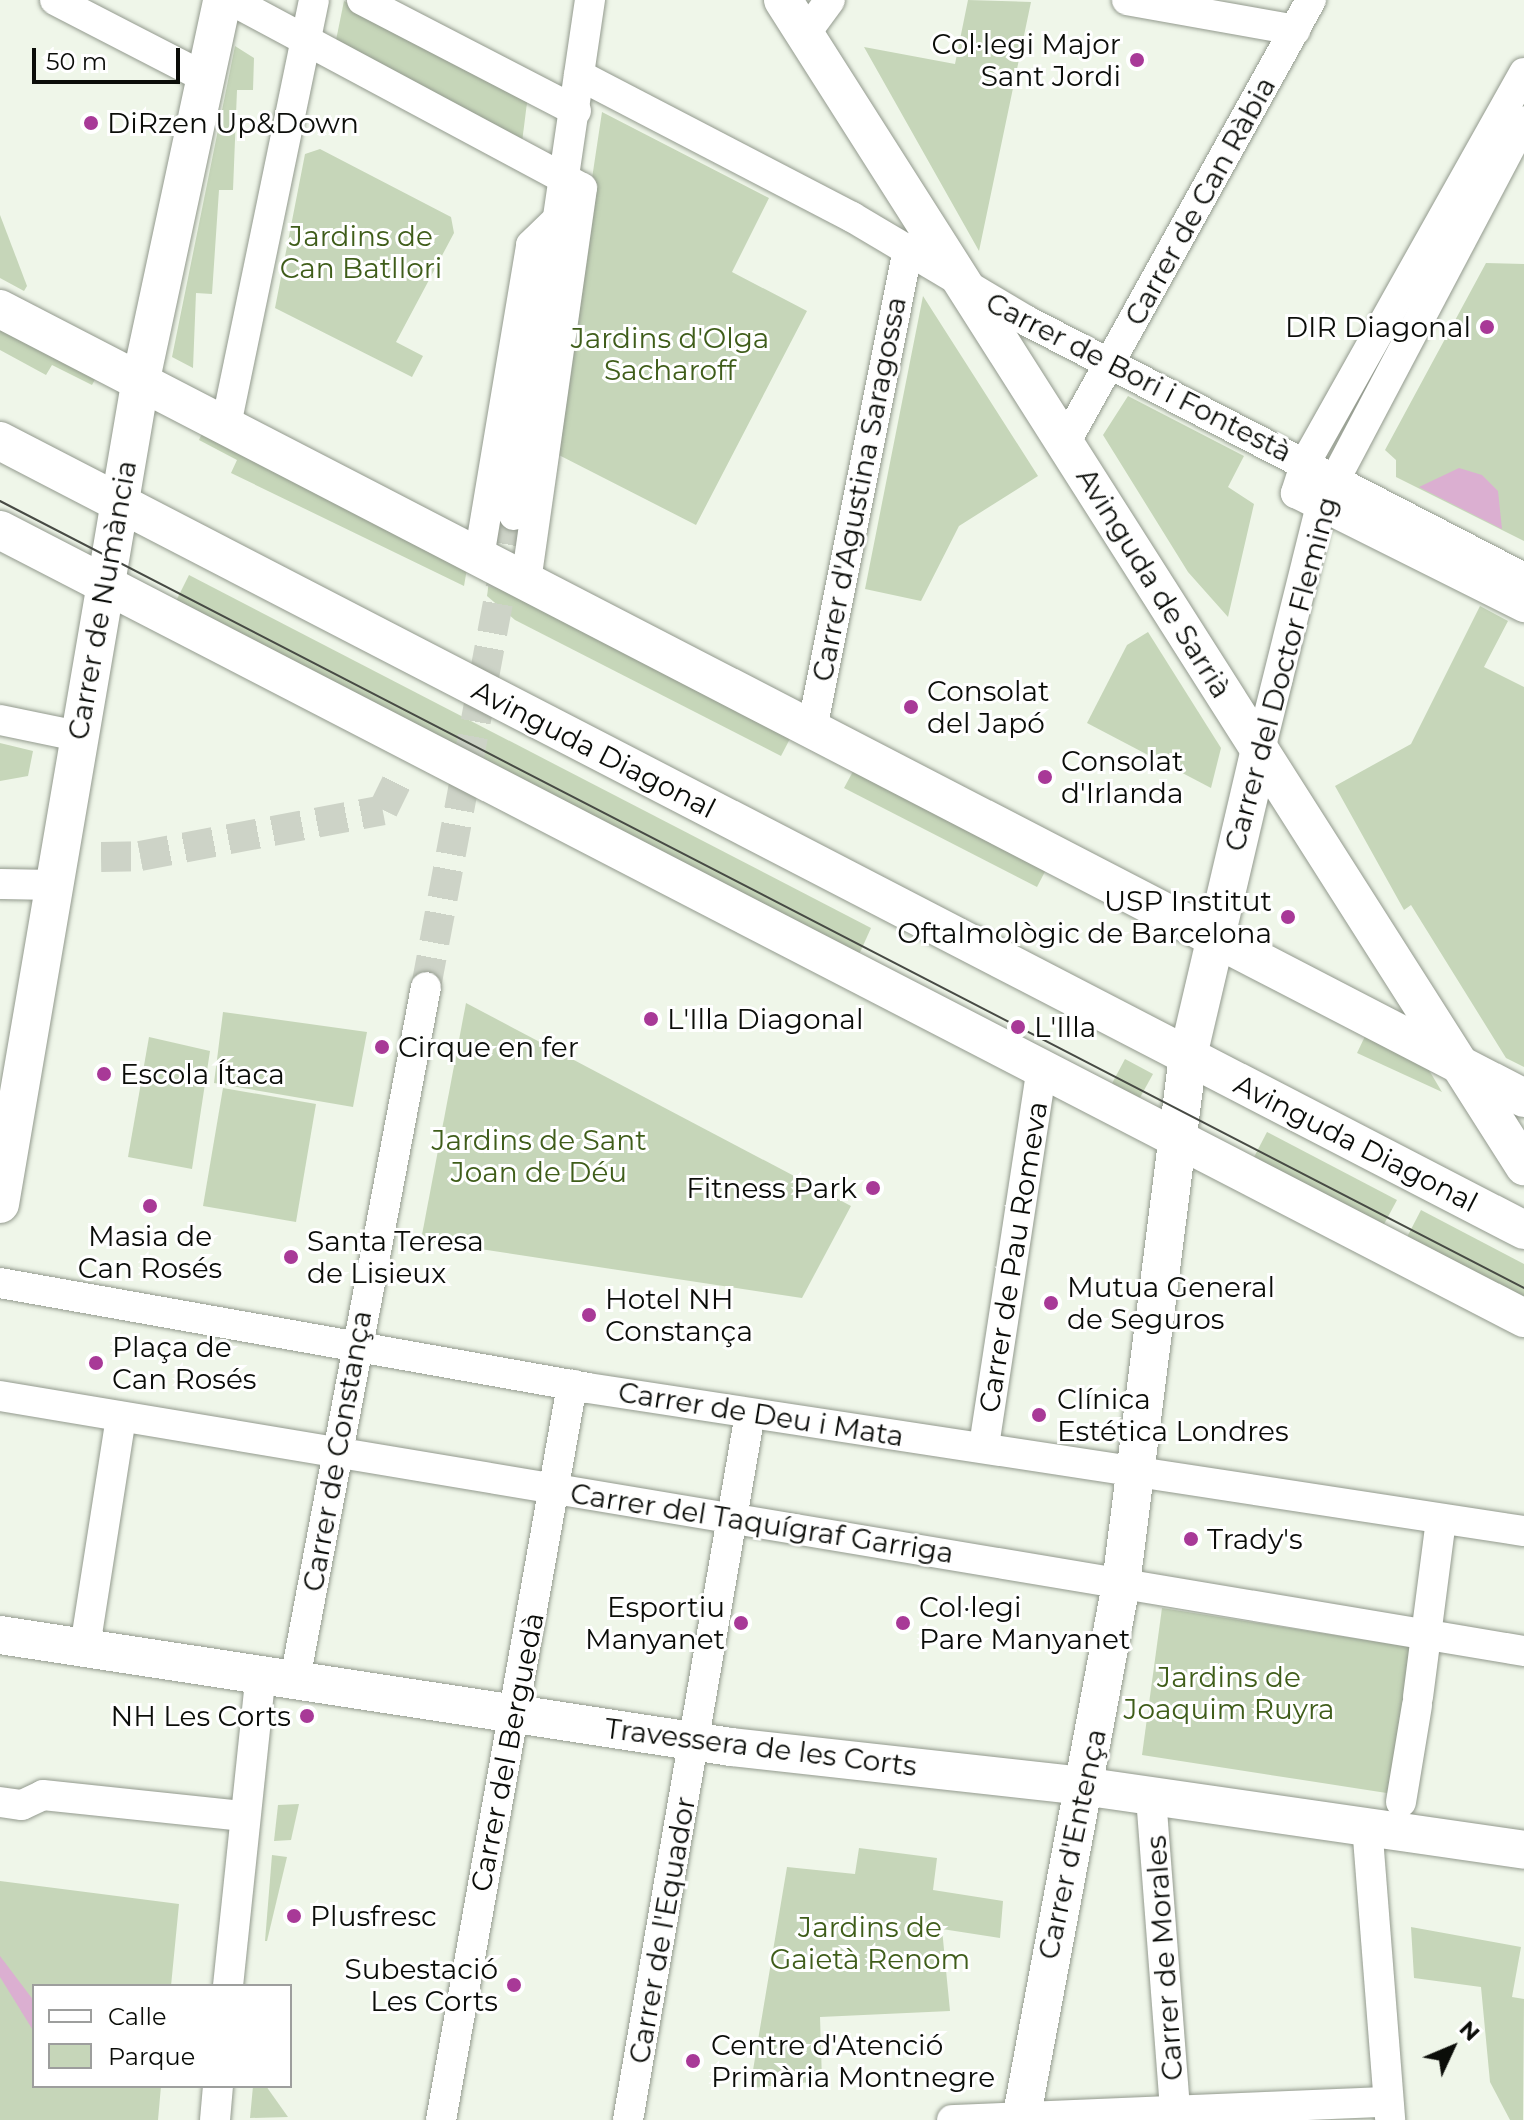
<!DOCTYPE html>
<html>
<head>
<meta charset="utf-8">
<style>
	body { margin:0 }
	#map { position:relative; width:1524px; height:2120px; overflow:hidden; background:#eff6e9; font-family:Montserrat,sans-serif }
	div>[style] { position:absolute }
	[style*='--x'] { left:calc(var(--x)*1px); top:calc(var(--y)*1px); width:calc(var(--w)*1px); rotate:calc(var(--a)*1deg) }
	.green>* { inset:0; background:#c6d6b9 }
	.water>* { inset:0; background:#dbafd1 }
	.minor-tunnel>* { height:30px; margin-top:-15px; transform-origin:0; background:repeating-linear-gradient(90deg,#cdd3c7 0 30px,transparent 0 45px) }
	.roads { filter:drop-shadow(0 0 2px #939a8e) drop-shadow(0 0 2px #939a8e) }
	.minor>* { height:30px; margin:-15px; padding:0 15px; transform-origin:15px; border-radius:15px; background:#fff }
	.major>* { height:38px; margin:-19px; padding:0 19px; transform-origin:19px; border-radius:19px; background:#fff }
	.tram>* { height:2px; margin:-1px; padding:0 1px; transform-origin:1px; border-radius:1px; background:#474a44 }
	.dots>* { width:22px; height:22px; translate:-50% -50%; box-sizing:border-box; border:4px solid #fff; border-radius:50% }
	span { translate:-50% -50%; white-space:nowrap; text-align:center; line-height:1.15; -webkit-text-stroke:6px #fff; paint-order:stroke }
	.poi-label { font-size:28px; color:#0b0d09 }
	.right { translate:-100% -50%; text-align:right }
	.left { translate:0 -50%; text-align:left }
	.street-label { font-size:28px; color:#0b0d09 }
	.park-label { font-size:28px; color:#3f5d1a }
	.legend { position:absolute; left:32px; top:1984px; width:260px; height:104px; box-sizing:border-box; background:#fff; border:2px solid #9d9e9d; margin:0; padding:10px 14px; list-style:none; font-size:24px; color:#0b0d09 }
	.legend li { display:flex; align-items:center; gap:16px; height:40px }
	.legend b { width:40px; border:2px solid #9d9e9d }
	.north { position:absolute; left:1412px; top:2008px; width:80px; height:80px; -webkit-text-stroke:6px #fff; paint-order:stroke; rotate:46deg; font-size:22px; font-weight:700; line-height:32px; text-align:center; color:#0b0d09 }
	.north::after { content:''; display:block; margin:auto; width:28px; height:36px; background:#0b0d09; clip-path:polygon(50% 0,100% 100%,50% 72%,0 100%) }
	.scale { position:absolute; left:32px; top:48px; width:148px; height:36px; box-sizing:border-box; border:4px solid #0b0d09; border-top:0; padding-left:10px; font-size:24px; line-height:28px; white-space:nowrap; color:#0b0d09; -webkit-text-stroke:6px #fff; paint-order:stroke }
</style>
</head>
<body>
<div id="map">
	<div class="green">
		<i style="clip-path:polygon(968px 0,1031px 2px,979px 251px,864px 47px,955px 64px)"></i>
		<i style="clip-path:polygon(344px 1px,528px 95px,522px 142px,335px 45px)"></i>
		<i style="clip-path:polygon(235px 46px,254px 58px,253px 90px,237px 90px,233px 190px,219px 190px,212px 294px,196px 293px,193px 368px,172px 357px)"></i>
		<i style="clip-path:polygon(602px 112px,769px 198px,732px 272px,807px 311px,696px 525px,551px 451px)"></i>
		<i style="clip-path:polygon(320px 149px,451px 217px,454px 233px,396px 342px,423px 356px,412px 377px,275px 308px,305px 154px)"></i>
		<i style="clip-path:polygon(0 215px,27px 286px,24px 291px,0 278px)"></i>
		<i style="clip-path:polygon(1486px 263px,1524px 264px,1524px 541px,1396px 477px,1396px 460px,1385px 450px)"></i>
		<i style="clip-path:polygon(923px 296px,1038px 476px,959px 526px,921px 601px,865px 589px)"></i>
		<i style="clip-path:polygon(0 320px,99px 372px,92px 385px,52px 365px,46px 375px,0 350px)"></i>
		<i style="clip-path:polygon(1128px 396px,1244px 456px,1228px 487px,1254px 504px,1228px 617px,1188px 572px,1103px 435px)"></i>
		<i style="clip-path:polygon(206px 425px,468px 563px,464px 586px,231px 473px,237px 460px,199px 440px)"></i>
		<i style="clip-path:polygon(490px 574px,794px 731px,781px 756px,515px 620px,487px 596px)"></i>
		<i style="clip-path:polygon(189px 575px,871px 928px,857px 959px,174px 605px)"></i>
		<i style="clip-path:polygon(1480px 606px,1508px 621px,1484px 667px,1524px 687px,1524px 1067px,1506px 1058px,1411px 905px,1404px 910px,1335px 786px,1411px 744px)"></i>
		<i style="clip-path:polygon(1148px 632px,1221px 748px,1211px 788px,1087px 723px,1127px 645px)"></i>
		<i style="clip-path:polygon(0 743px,33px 751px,28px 776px,0 781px)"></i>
		<i style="clip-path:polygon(857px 764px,1050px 862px,1037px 887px,844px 788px)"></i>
		<i style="clip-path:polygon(466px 1003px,851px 1206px,802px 1298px,421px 1240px)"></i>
		<i style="clip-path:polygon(223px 1012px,367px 1032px,353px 1107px,214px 1083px)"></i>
		<i style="clip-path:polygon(1369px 1028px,1420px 1055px,1442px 1092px,1357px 1053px)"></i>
		<i style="clip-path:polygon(149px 1037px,210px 1051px,192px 1169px,128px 1157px)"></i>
		<i style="clip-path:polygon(1125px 1059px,1153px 1074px,1137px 1103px,1109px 1089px)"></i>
		<i style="clip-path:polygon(223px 1088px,316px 1104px,296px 1222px,203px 1206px)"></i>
		<i style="clip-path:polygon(1267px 1132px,1397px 1200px,1383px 1226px,1253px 1159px)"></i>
		<i style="clip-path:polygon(1421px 1210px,1524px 1264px,1524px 1300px,1406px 1239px)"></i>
		<i style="clip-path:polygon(1162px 1608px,1416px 1648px,1393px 1794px,1142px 1755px)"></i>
		<i style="clip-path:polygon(299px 1804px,291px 1840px,274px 1841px,278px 1805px)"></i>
		<i style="clip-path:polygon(859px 1848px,937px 1858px,933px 1890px,1003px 1901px,1000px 1938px,942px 1929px,950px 2011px,820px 2017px,822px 2081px,750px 2088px,787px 1867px,855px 1874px)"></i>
		<i style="clip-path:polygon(272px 1855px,287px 1857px,267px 1941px,265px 1941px)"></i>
		<i style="clip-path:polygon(0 1881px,179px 1904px,171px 1986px,34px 1986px,34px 2086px,161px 2086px,158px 2120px,0 2120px)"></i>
		<i style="clip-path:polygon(1411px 1927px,1521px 1947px,1512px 1997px,1524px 1999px,1523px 2120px,1510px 2120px,1490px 2082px,1481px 1987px,1414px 1978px)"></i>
		<i style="clip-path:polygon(253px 2086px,266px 2086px,288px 2117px,250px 2118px)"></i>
	</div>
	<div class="water">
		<i style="clip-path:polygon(1459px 468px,1482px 475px,1498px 491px,1502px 529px,1419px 487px)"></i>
		<i style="clip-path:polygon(0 1956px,34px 2001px,34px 2032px,0 1977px)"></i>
	</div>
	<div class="minor-tunnel">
		<i style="--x:101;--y:857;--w:39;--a:-1"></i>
		<i style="--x:140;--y:856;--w:247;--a:-10.7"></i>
		<i style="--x:383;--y:810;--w:32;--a:-64"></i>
		<i style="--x:426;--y:987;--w:480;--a:-79.4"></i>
	</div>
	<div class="roads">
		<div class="minor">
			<i style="--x:55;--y:0;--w:170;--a:27.3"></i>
			<i style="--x:231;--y:0;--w:398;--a:28.2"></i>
			<i style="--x:582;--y:188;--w:398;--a:98.1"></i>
			<i style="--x:362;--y:0;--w:241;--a:27.4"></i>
			<i style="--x:1127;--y:0;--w:171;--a:10.1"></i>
			<i style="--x:805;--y:34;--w:42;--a:-53.7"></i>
			<i style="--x:1524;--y:73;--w:446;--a:119.3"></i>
			<i style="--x:1306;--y:462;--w:33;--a:108"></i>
			<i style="--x:1296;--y:493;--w:255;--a:26.6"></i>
			<i style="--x:579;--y:75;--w:308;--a:27.5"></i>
			<i style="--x:852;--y:217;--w:204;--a:30.7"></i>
			<i style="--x:1027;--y:321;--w:560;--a:27.34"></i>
			<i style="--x:226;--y:425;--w:434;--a:-78.3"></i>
			<i style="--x:1065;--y:443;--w:507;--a:-60.96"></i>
			<i style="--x:514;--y:515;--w:521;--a:-81.61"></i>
			<i style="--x:479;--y:557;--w:316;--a:-80.5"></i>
			<i style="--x:531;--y:245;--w:37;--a:-44"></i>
			<i style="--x:0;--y:720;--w:79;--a:11.7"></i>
			<i style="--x:812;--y:729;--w:490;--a:-78.7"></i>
			<i style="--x:1260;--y:750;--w:252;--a:-76"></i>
			<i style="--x:1321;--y:506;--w:435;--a:-62.2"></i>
			<i style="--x:0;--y:884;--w:52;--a:1.1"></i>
			<i style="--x:0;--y:1283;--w:597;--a:10.12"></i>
			<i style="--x:588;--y:1388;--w:947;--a:8.69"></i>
			<i style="--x:0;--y:1396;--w:1545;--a:9.5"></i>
			<i style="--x:984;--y:1446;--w:382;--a:-81.3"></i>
			<i style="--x:85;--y:1647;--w:233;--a:-81.1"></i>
			<i style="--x:295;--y:1679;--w:704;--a:-79.28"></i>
			<i style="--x:1418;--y:1697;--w:179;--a:-82.6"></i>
			<i style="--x:1151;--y:1797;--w:324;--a:85.6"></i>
			<i style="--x:0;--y:1802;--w:22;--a:8"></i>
			<i style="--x:22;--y:1805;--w:23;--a:-25"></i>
			<i style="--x:43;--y:1795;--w:202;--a:6"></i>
			<i style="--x:1401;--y:1802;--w:98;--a:-80.6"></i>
			<i style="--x:1367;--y:1825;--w:296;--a:85.5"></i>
			<i style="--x:228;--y:1986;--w:314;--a:-84"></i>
			<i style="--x:215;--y:2120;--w:34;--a:-85"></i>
			<i style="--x:441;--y:2120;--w:747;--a:-79.89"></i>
			<i style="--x:628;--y:2120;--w:716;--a:-80.2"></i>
			<i style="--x:952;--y:2120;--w:436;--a:-2.4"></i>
		</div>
		<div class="major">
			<i style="--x:783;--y:0;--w:1382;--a:57.56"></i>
			<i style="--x:0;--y:309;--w:1716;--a:27.37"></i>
			<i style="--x:0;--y:441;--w:1716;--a:27.37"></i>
			<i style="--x:0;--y:530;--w:1716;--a:27.34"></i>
			<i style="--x:0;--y:1204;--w:832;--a:-80.31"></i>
			<i style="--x:140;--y:384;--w:393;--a:-77.9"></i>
			<i style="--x:0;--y:1635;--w:740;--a:8.71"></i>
			<i style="--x:731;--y:1747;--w:353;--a:6.3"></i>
			<i style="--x:1082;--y:1786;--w:447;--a:8.2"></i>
			<i style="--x:1021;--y:2120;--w:545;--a:-79.43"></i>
			<i style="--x:1121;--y:1584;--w:532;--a:-82.77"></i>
			<i style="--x:1188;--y:1056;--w:314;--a:-76.8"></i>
		</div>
	</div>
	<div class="tram">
		<i style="--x:0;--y:501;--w:1715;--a:27.31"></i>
	</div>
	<div class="dots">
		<i style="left:1137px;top:60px;background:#a83997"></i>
		<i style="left:91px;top:123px;background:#a83997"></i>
		<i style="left:1487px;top:327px;background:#a83997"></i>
		<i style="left:911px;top:707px;background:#a83997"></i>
		<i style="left:1045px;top:777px;background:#a83997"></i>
		<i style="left:1288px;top:917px;background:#a83997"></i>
		<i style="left:651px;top:1019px;background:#a83997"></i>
		<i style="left:1018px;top:1027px;background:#a83997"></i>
		<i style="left:382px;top:1047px;background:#a83997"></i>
		<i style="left:104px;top:1074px;background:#a83997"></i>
		<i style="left:873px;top:1188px;background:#a83997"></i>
		<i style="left:150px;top:1206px;background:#a83997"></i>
		<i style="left:291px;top:1257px;background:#a83997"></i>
		<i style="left:1051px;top:1303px;background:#a83997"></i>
		<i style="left:589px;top:1315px;background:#a83997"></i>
		<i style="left:96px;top:1363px;background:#a83997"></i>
		<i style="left:1039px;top:1415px;background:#a83997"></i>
		<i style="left:1191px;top:1539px;background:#a83997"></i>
		<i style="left:741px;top:1623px;background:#a83997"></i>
		<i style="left:903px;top:1623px;background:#a83997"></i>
		<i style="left:307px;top:1716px;background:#a83997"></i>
		<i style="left:294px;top:1916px;background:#a83997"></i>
		<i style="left:514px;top:1985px;background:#a83997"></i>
		<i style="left:693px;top:2061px;background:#a83997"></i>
	</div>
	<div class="poi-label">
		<span class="right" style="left:1121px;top:60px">Col·legi Major<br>Sant Jordi</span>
		<span class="left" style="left:107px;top:123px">DiRzen Up&amp;Down</span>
		<span class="right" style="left:1471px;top:327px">DIR Diagonal</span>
		<span class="left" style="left:927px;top:707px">Consolat<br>del Japó</span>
		<span class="left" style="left:1061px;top:777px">Consolat<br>d'Irlanda</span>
		<span class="right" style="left:1272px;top:917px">USP Institut<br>Oftalmològic de Barcelona</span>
		<span class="left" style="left:667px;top:1019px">L'Illa Diagonal</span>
		<span class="left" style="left:1034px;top:1027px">L'Illa</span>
		<span class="left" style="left:398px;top:1047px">Cirque en fer</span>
		<span class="left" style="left:120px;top:1074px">Escola Ítaca</span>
		<span class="right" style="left:857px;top:1188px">Fitness Park</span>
		<span style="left:150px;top:1252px">Masia de<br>Can Rosés</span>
		<span class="left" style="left:307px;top:1257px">Santa Teresa<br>de Lisieux</span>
		<span class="left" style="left:1067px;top:1303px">Mutua General<br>de Seguros</span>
		<span class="left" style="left:605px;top:1315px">Hotel NH<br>Constança</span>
		<span class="left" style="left:112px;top:1363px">Plaça de<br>Can Rosés</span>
		<span class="left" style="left:1057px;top:1415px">Clínica<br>Estética Londres</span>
		<span class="left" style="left:1207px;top:1539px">Trady's</span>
		<span class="right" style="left:725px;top:1623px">Esportiu<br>Manyanet</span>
		<span class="left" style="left:919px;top:1623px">Col·legi<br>Pare Manyanet</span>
		<span class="right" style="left:291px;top:1716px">NH Les Corts</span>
		<span class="left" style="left:310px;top:1916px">Plusfresc</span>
		<span class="right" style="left:498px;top:1985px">Subestació<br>Les Corts</span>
		<span class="left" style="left:711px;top:2061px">Centre d'Atenció<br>Primària Montnegre</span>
	</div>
	<div class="street-label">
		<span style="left:1200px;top:201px;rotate:-61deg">Carrer de Can Ràbia</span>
		<span style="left:1139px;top:377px;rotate:27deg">Carrer de Bori i Fontestà</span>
		<span style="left:859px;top:489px;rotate:-79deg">Carrer d'Agustina Saragossa</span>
		<span style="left:1154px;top:583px;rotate:58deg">Avinguda de Sarrià</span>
		<span style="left:102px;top:600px;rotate:-80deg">Carrer de Numància</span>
		<span style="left:1281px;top:674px;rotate:-75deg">Carrer del Doctor Fleming</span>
		<span style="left:594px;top:749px;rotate:27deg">Avinguda Diagonal</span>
		<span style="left:1356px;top:1143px;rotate:27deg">Avinguda Diagonal</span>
		<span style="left:1013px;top:1257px;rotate:-81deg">Carrer de Pau Romeva</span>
		<span style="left:761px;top:1414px;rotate:9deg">Carrer de Deu i Mata</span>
		<span style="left:337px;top:1451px;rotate:-80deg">Carrer de Constança</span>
		<span style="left:762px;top:1523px;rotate:9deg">Carrer del Taquígraf Garriga</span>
		<span style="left:761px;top:1747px;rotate:7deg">Travessera de les Corts</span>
		<span style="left:507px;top:1752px;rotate:-79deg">Carrer del Berguedà</span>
		<span style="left:1072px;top:1844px;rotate:-78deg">Carrer d'Entença</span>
		<span style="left:662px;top:1930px;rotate:-80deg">Carrer de l'Equador</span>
		<span style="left:1164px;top:1958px;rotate:-94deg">Carrer de Morales</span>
	</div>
	<div class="park-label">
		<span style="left:361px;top:252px">Jardins de<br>Can Batllori</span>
		<span style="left:670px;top:354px">Jardins d'Olga<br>Sacharoff</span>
		<span style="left:539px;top:1156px">Jardins de Sant<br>Joan de Déu</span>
		<span style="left:1229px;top:1693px">Jardins de<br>Joaquim Ruyra</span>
		<span style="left:870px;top:1943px">Jardins de<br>Gaietà Renom</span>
	</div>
	<ul class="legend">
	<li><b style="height:10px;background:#fff"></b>Calle</li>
	<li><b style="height:22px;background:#c6d6b9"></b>Parque</li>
	</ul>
	<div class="north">N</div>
	<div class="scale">50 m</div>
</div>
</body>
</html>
